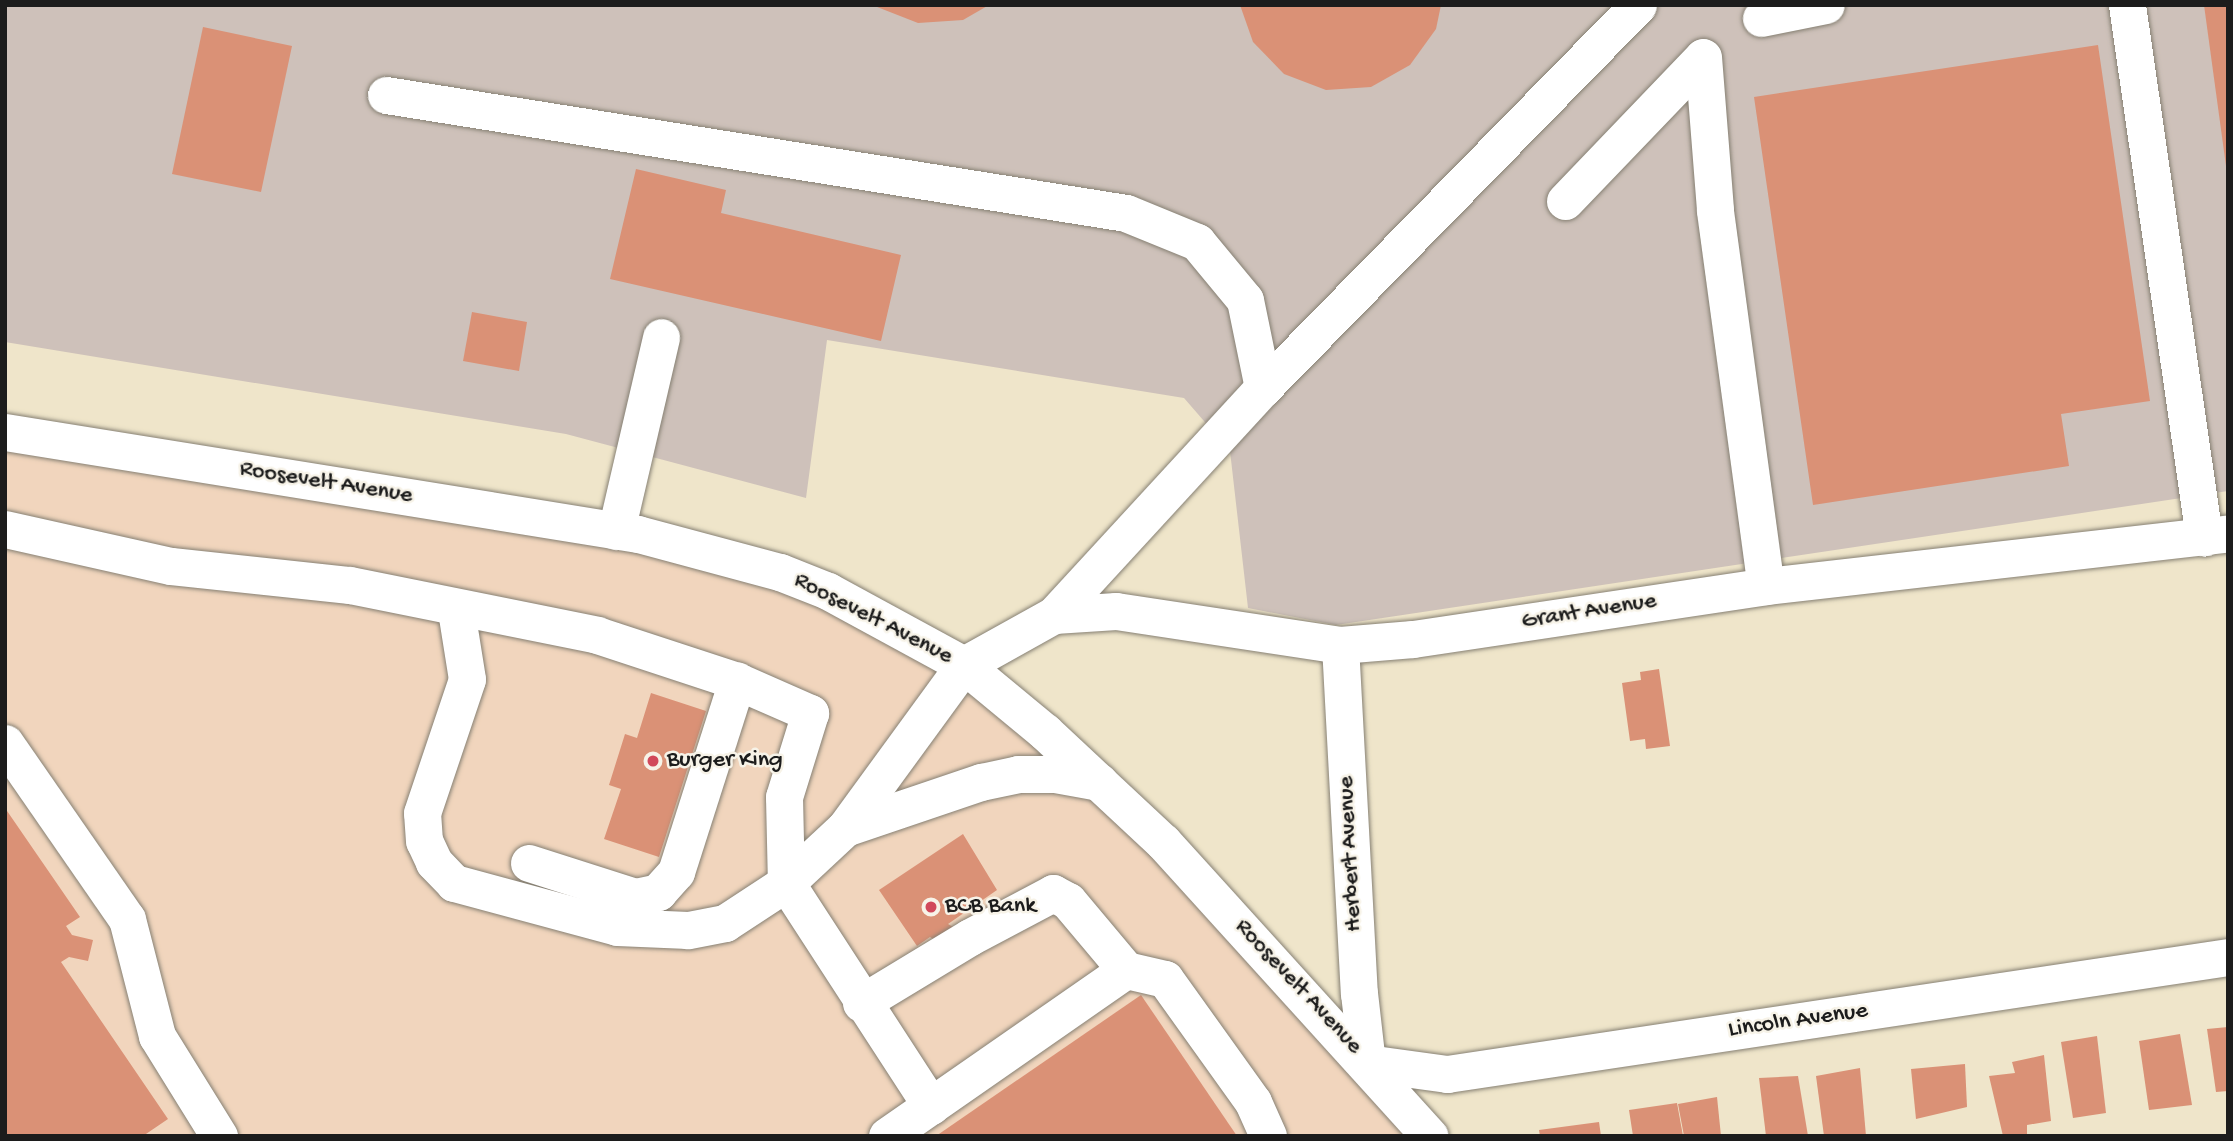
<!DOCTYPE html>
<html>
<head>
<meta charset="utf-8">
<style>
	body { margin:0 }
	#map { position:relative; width:2233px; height:1141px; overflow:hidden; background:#efe5ca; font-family:"Gochi Hand",sans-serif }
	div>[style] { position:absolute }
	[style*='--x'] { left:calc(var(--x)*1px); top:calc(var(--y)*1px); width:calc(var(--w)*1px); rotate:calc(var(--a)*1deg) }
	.built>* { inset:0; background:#f1d5bd }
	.industrial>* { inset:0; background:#cec1ba }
	.building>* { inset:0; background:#da9176 }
	.roads { filter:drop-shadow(0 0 2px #868073) drop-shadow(0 0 2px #868073) }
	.minor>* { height:37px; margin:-18.5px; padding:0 18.5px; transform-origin:18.5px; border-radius:18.5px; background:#fff }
	.dots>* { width:19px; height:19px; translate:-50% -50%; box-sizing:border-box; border:4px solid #f7f3e8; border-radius:50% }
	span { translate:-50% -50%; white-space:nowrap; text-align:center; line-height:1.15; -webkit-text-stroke:5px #f7f3e8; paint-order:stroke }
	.street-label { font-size:24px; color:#1c1c1c }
	.poi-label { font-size:24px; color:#1c1c1c }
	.left { translate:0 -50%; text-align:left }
	.frame { position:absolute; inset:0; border:7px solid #1c1c1c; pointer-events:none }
</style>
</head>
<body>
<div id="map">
	<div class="built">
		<i style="clip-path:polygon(5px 433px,780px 572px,1045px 732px,1410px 1136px,5px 1136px)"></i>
	</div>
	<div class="industrial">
		<i style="clip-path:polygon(5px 5px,2228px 5px,2228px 491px,1336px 625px,1248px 608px,1230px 451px,1184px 398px,827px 340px,806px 498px,566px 434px,5px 342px)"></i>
	</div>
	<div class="building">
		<i style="clip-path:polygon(872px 5px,989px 5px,963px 20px,918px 23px)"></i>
		<i style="clip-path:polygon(1240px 5px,1441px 5px,1436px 29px,1410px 65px,1371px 87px,1326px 90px,1284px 74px,1253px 42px)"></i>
		<i style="clip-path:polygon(2204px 5px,2228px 5px,2228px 166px,2226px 166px)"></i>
		<i style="clip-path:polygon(203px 27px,292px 46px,261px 192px,172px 174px)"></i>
		<i style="clip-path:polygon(2098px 45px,2150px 401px,2061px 414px,2069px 466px,1813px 505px,1754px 97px)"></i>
		<i style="clip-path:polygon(636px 169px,726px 190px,721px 213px,901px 255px,881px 341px,610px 279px)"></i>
		<i style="clip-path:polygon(472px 312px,527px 322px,519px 371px,463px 361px)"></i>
		<i style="clip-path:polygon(1659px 669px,1670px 746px,1646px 749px,1645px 739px,1630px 741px,1622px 683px,1641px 680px,1640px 672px)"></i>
		<i style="clip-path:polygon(651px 693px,706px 711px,659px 857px,604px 839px,621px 789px,609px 785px,625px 734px,637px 738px)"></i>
		<i style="clip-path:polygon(5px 808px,80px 917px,66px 926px,72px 935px,93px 940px,88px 961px,69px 957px,61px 962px,168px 1119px,143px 1136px,5px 1136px)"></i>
		<i style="clip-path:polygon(963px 834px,997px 890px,948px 924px,987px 947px,967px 960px,930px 937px,917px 946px,879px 890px)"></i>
		<i style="clip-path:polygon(1141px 995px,1237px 1136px,936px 1136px)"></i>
		<i style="clip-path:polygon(2228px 1027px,2228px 1091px,2216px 1092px,2207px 1029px)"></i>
		<i style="clip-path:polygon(2180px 1034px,2192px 1105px,2149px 1110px,2139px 1041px)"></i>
		<i style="clip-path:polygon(2097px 1036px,2106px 1113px,2073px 1118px,2061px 1042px)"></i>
		<i style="clip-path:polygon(2044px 1055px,2051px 1121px,2027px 1125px,2027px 1134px,2003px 1136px,1989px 1076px,2015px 1073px,2012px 1062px)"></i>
		<i style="clip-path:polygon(1965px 1064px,1967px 1107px,1916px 1119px,1911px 1069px)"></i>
		<i style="clip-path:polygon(1860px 1068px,1866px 1136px,1824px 1136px,1816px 1076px)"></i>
		<i style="clip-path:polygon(1798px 1076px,1808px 1136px,1766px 1136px,1759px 1078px)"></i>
		<i style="clip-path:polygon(1717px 1097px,1721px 1136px,1684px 1136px,1678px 1104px)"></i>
		<i style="clip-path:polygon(1677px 1103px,1683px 1136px,1633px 1136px,1629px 1110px)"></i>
		<i style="clip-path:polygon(1599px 1122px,1601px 1136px,1540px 1136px,1539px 1130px)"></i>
	</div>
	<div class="roads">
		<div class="minor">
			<i style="--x:2127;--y:5;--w:538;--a:81.76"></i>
			<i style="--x:1761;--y:18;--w:66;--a:-11.3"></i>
			<i style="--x:386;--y:95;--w:749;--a:9.06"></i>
			<i style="--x:1126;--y:213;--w:77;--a:22.2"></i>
			<i style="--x:1197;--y:242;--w:75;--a:50.4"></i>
			<i style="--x:1245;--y:300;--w:90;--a:78.4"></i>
			<i style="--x:1565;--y:201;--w:199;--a:-46.2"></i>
			<i style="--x:1703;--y:57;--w:154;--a:85.5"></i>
			<i style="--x:1715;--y:211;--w:378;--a:82.3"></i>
			<i style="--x:5;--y:432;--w:641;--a:9.15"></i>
			<i style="--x:638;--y:534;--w:147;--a:15"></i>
			<i style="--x:780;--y:572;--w:52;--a:21.6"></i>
			<i style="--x:828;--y:591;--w:155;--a:28.6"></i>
			<i style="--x:964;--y:665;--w:105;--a:39.6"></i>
			<i style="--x:1045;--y:732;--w:161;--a:43"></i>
			<i style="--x:1163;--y:842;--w:397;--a:47.8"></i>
			<i style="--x:5;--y:529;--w:170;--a:12.6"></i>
			<i style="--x:171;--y:566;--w:180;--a:6.1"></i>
			<i style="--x:350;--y:585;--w:252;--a:11.4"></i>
			<i style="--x:597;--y:635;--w:147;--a:18.2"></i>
			<i style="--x:737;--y:681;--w:80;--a:23.7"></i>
			<i style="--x:810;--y:713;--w:88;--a:107.2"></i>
			<i style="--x:784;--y:797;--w:86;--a:88.7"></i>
			<i style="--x:786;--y:883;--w:73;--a:146.7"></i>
			<i style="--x:725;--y:923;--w:38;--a:169"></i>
			<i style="--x:688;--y:930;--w:71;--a:-177.6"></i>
			<i style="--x:617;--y:927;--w:169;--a:-164.9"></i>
			<i style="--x:454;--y:883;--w:29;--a:-134"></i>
			<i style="--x:434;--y:862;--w:23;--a:-115"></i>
			<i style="--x:424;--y:841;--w:28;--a:-94"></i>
			<i style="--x:422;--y:813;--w:141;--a:-71.4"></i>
			<i style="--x:467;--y:679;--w:70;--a:-99.1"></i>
			<i style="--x:616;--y:531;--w:199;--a:-76.9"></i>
			<i style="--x:1054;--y:615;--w:309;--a:-47.4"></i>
			<i style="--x:1263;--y:388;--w:536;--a:-45.6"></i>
			<i style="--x:1340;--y:645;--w:349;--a:86.9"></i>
			<i style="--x:1359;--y:993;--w:70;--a:83.5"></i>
			<i style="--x:5;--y:743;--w:214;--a:55.3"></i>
			<i style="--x:127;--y:919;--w:121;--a:75.6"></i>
			<i style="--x:157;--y:1036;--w:118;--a:58.2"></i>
			<i style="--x:845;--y:828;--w:144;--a:-18.7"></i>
			<i style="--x:981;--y:782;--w:38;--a:-12"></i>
			<i style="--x:1018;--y:774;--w:37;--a:0"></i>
			<i style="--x:1055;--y:774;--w:45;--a:10.3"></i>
			<i style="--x:529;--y:863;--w:111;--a:17.8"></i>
			<i style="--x:635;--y:897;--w:24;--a:-12"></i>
			<i style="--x:658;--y:892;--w:27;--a:-48"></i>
			<i style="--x:676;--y:872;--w:201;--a:-72.3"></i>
			<i style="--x:861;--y:1003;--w:127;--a:-31.2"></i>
			<i style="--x:970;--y:937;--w:94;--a:-27.9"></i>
			<i style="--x:1053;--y:893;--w:17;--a:28"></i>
			<i style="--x:1068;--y:901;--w:90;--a:50"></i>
			<i style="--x:1126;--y:970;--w:40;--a:13"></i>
			<i style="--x:1165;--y:979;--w:151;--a:54.4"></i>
			<i style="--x:1253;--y:1102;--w:37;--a:66"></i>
			<i style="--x:1367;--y:1063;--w:81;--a:7.8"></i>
			<i style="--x:1447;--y:1074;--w:790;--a:-8.52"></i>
			<i style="--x:931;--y:1106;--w:266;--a:-123"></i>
			<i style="--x:786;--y:883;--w:81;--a:-43"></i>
			<i style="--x:845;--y:828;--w:202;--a:-53.9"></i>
			<i style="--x:964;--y:665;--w:103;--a:-29.1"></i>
			<i style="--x:1054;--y:615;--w:62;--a:-3.7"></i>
			<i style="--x:1116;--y:611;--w:227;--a:8.6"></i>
			<i style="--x:1340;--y:645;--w:73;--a:-4.7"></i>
			<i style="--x:1413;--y:639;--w:357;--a:-8.5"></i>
			<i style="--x:1766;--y:586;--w:465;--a:-6.5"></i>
			<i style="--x:887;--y:1136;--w:291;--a:-34.8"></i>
		</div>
	</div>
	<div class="dots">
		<i style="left:653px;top:761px;background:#d1495b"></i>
		<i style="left:931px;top:907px;background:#d1495b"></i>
	</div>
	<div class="street-label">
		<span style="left:326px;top:483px;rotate:9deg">Roosevelt Avenue</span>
		<span style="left:1589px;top:612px;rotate:-9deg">Grant Avenue</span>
		<span style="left:873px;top:619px;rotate:27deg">Roosevelt Avenue</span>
		<span style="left:1351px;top:854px;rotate:-93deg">Herbert Avenue</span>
		<span style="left:1298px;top:987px;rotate:47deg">Roosevelt Avenue</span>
		<span style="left:1798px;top:1021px;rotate:-8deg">Lincoln Avenue</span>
	</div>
	<div class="poi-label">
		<span class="left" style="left:667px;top:761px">Burger King</span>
		<span class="left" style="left:945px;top:907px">BCB Bank</span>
	</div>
	<div class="frame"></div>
</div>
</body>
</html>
